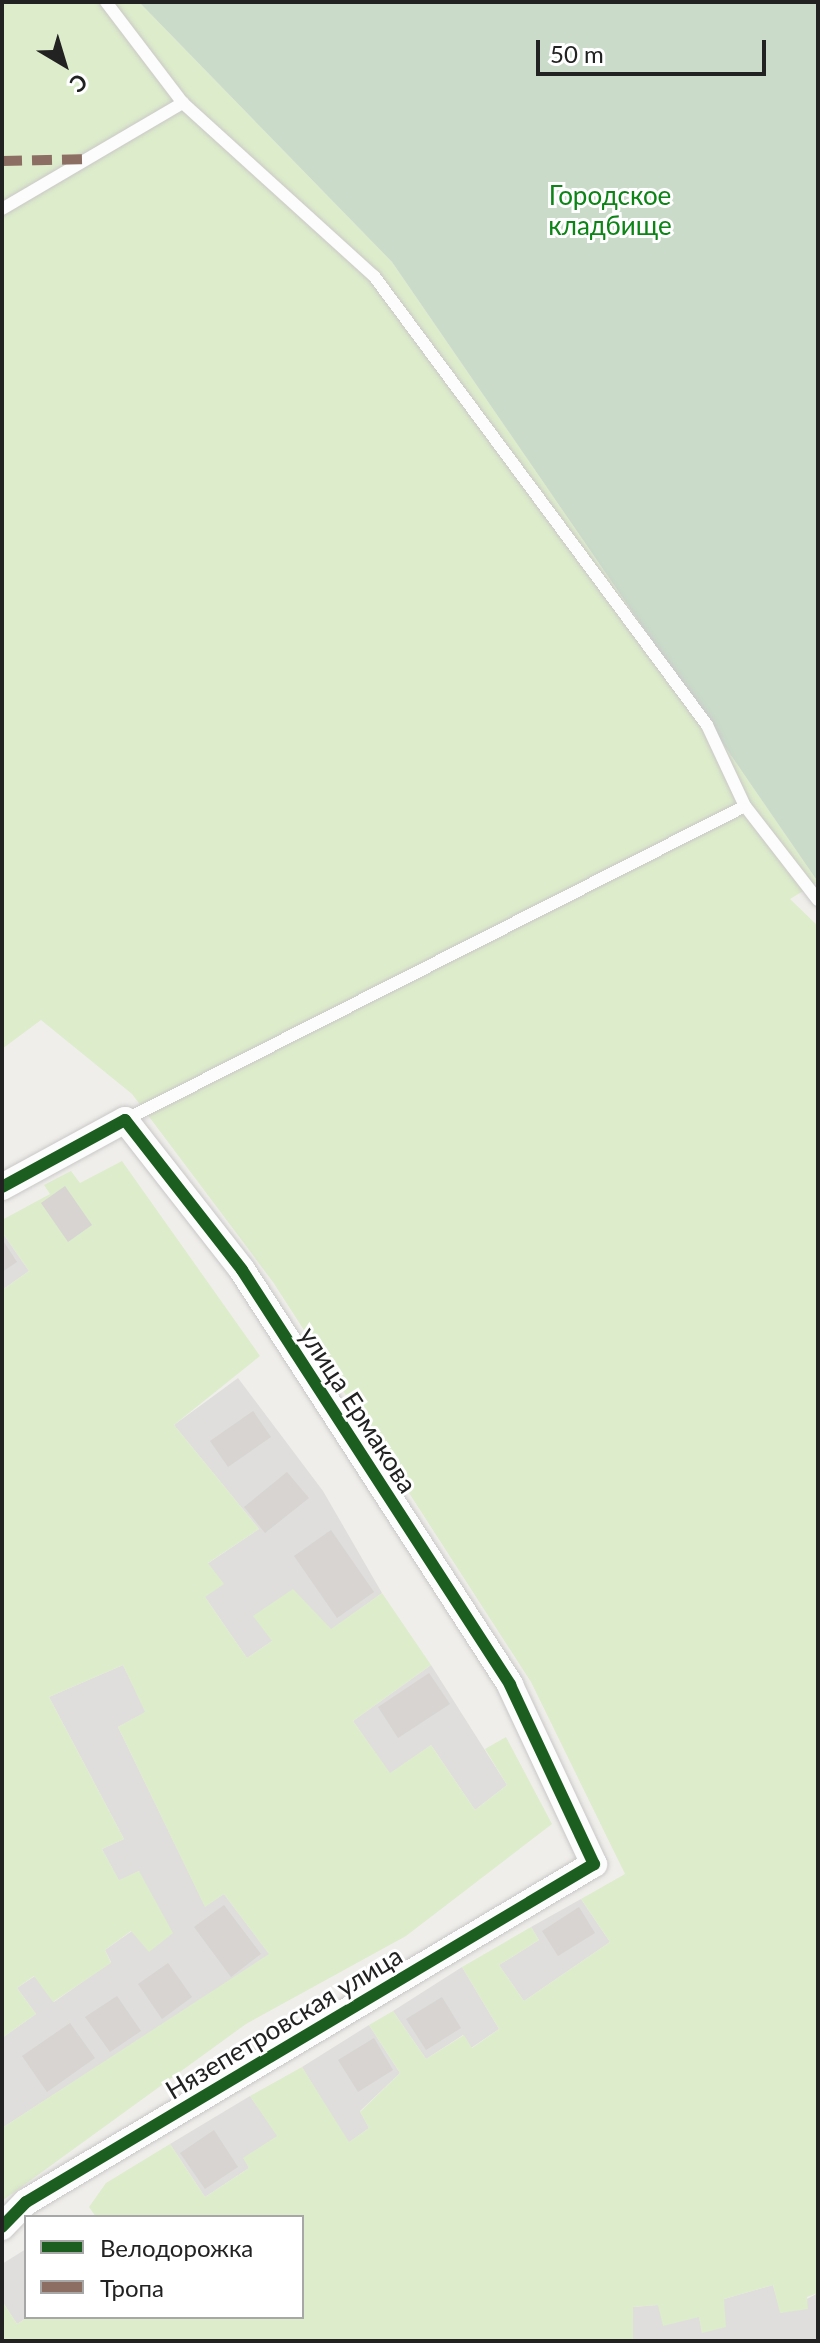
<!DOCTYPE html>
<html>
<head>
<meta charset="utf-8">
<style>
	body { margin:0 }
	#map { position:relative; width:820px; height:2343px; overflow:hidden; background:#f0eeeb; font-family:Lato,sans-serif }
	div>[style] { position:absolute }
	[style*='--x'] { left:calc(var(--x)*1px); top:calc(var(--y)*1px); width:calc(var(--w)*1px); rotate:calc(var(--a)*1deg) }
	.residential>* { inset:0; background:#dfdedc }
	.grass>* { inset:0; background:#ddeccb }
	.cemetery>* { inset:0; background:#cadbca }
	.building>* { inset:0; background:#d7d4d2 }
	.roads { filter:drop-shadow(0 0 2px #c9c8c7) drop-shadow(0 0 2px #c9c8c7) }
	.service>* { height:12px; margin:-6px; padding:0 6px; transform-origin:6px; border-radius:6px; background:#fdfcfc }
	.minor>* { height:26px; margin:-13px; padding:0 13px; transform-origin:13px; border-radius:13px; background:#fdfcfc }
	.quiet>* { height:10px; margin-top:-5px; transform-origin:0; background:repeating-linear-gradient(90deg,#8d6e63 0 20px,transparent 0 30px) }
	.cycleway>* { height:12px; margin:-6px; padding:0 6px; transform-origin:6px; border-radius:6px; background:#1b5e20 }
	span { translate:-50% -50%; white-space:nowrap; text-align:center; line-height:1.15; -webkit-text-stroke:6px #fff; paint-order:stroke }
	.park-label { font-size:26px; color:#0c8416 }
	.street-label { font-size:26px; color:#222 }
	.frame { position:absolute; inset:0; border:4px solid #222; pointer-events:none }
	.legend { position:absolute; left:24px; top:2215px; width:280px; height:104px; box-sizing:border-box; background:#fff; border:2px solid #a7a7a7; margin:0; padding:10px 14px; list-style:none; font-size:24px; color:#222 }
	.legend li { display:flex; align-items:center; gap:16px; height:40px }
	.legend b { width:40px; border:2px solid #a7a7a7 }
	.north { position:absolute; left:24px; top:24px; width:80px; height:80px; -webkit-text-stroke:6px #fff; paint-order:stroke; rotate:142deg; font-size:22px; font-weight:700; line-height:32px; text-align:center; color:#222 }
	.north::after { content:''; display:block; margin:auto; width:28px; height:36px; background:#222; clip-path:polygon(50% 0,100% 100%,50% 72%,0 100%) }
	.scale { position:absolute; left:536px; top:40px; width:230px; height:36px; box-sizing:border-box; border:4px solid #222; border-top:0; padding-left:10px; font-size:24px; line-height:28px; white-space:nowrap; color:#222; -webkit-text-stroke:6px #fff; paint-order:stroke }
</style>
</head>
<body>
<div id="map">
	<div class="residential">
		<i style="clip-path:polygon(2px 1232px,29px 1271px,2px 1290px)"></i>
		<i style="clip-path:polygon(238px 1378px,323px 1491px,382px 1593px,331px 1630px,272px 1641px,247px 1658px,205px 1597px,207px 1564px,259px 1529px,174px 1425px)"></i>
		<i style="clip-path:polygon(123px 1665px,146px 1712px,118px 1727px,205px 1906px,224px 1894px,270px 1955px,2px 2128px,2px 2038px,36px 2014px,17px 1988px,35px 1976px,54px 2002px,111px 1962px,105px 1950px,132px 1931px,139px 1871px,119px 1881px,102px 1849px,124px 1839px,49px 1697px)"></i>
		<i style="clip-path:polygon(431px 1665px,507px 1785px,475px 1810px,431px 1745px,390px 1774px,353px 1721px)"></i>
		<i style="clip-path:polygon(581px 1899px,610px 1942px,524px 2001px,499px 1965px,539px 1940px,531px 1927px)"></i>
		<i style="clip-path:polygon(462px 1967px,499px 2029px,471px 2048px,463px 2035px,426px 2059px,393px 2011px)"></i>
		<i style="clip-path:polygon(369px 2025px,400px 2073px,360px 2111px,369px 2128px,348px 2143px,302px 2067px)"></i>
		<i style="clip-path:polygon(250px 2096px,278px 2136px,244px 2158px,249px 2168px,205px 2197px,170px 2144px)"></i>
		<i style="clip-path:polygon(26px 2249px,28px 2317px,17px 2324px,2px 2301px,2px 2264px)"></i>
		<i style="clip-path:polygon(773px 2285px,781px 2313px,818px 2293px,818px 2341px,633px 2341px,632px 2307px,658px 2305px,699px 2316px,702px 2332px,724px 2299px)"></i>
	</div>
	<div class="grass">
		<i style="clip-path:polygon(2px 2px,139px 2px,392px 262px,818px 882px,790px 899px,818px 926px,818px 2293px,807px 2297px,808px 2309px,780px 2313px,773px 2285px,724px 2299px,726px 2327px,702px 2333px,699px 2317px,663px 2326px,658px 2305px,633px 2307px,633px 2341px,2px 2341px,2px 2301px,17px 2324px,28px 2317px,302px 2317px,302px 2217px,96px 2217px,89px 2207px,106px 2183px,170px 2144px,205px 2197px,249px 2168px,243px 2158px,277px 2136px,250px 2096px,302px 2067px,349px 2142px,369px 2128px,360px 2112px,400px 2073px,369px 2025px,393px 2011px,426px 2059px,464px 2035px,472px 2048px,499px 2029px,462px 1967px,531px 1927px,539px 1940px,499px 1965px,524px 2001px,610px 1942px,581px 1899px,625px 1874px,531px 1682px,273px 1282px,132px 1094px,41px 1020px,2px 1049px)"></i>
		<i style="clip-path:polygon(122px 1161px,260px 1356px,174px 1425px,259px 1529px,208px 1563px,224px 1584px,205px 1597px,247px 1658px,272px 1641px,253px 1616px,293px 1589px,331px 1629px,382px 1593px,431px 1665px,353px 1721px,390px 1773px,431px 1745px,475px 1810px,507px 1785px,485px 1749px,506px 1737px,552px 1824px,406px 1936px,246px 2024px,2px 2201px,2px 2128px,269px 1954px,224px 1894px,205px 1907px,118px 1727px,145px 1712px,123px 1665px,49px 1697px,124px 1839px,102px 1849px,119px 1880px,139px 1871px,173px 1933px,149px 1952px,131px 1931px,105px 1950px,111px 1963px,53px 2002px,34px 1976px,17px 1988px,36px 2014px,2px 2038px,2px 1290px,29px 1271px,2px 1232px,2px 1220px,50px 1194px,44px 1185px,71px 1171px,80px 1183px)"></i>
	</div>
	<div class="cemetery">
		<i style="clip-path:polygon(139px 2px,818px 2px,818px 882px,392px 262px)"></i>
	</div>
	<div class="building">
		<i style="clip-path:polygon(65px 1186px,92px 1225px,68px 1242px,41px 1203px)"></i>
		<i style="clip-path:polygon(2px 1239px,17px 1262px,2px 1272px)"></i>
		<i style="clip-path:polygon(253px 1411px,271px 1437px,228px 1467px,210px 1441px)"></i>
		<i style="clip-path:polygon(287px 1472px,309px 1498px,265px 1533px,244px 1507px)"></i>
		<i style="clip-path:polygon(331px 1530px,374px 1592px,337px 1618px,294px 1556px)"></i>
		<i style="clip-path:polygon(429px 1673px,450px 1704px,398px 1738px,378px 1707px)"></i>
		<i style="clip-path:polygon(224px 1905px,261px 1954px,231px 1977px,194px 1927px)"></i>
		<i style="clip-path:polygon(579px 1907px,595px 1933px,558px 1956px,542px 1931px)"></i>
		<i style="clip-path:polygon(168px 1963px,192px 1997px,162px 2019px,138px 1984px)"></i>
		<i style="clip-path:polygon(117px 1996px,141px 2031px,110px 2052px,85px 2017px)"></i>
		<i style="clip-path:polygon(442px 1997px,461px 2028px,426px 2050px,406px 2019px)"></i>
		<i style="clip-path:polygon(70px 2023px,95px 2058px,47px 2092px,22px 2056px)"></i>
		<i style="clip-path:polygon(374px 2038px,393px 2070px,358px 2092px,338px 2060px)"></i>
		<i style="clip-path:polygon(214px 2130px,238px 2167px,205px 2189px,180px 2153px)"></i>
	</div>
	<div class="roads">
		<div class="service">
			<i style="--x:106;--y:2;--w:127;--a:52.7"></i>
			<i style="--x:183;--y:103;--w:258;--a:42.2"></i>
			<i style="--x:374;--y:276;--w:559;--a:53.44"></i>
			<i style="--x:707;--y:725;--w:89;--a:64.9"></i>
			<i style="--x:745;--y:806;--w:119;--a:52.2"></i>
			<i style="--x:2;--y:209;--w:210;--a:-30.4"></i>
			<i style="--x:125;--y:1120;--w:695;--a:-26.86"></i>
		</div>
		<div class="minor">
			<i style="--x:2;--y:1187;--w:140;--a:-28.6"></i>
			<i style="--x:125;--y:1120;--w:190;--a:52"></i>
			<i style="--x:242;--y:1270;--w:494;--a:57.1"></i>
			<i style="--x:510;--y:1685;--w:198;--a:64.9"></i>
			<i style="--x:594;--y:1864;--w:661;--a:149.24"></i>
			<i style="--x:26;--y:2202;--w:35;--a:134"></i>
		</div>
	</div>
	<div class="quiet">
		<i style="--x:2;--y:161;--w:90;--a:-1.3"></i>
	</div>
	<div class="cycleway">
		<i style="--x:2;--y:1187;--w:140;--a:-28.6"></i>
		<i style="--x:125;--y:1120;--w:190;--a:52"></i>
		<i style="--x:242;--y:1270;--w:494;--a:57.1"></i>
		<i style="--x:510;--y:1685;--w:198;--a:64.9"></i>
		<i style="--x:594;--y:1864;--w:661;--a:149.24"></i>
		<i style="--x:26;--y:2202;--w:35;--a:134"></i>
	</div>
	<div class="park-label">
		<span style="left:610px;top:211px">Городское<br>кладбище</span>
	</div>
	<div class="street-label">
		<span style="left:358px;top:1410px;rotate:57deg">улица Ермакова</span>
		<span style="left:284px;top:2023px;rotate:-31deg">Нязепетровская улица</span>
	</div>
	<div class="frame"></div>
	<ul class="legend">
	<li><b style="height:10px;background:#1b5e20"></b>Велодорожка</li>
	<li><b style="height:10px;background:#8d6e63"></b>Тропа</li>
	</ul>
	<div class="north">С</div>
	<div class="scale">50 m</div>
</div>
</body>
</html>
